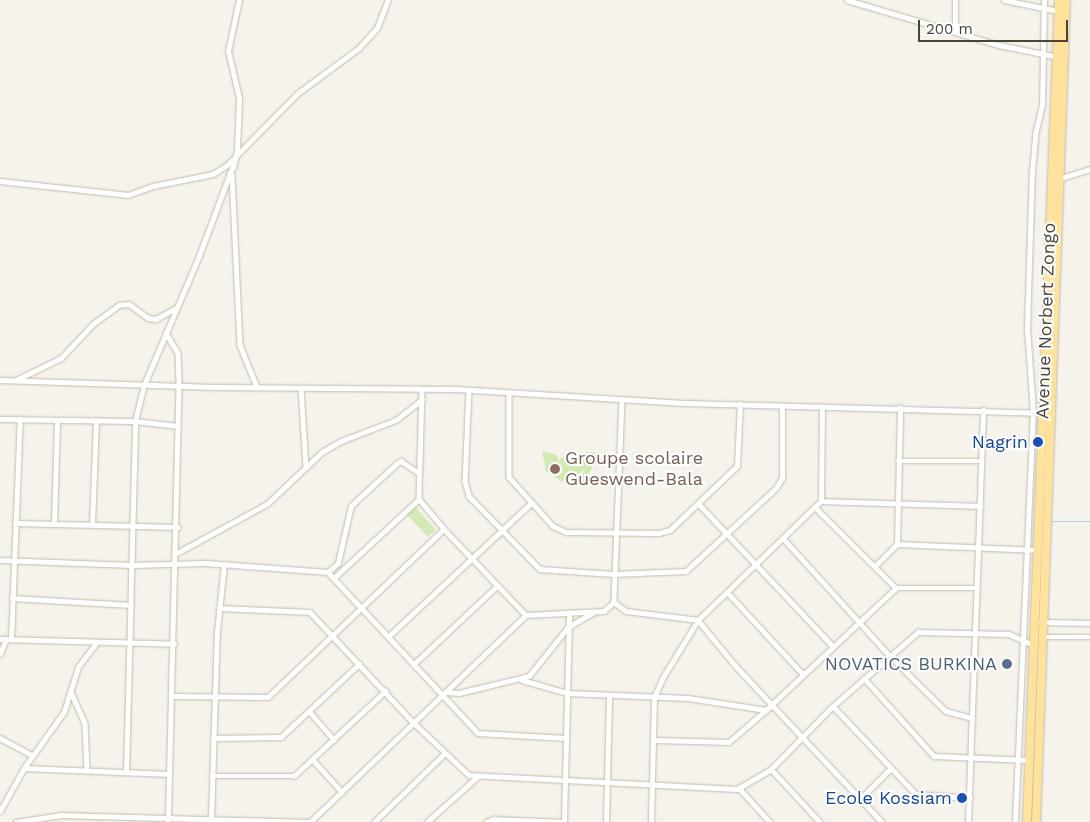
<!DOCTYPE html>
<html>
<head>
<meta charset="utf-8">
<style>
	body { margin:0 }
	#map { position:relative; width:1090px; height:822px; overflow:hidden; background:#f6f3ec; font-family:"Work Sans",sans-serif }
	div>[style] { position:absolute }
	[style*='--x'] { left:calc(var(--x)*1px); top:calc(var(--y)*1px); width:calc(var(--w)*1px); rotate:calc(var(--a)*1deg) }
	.green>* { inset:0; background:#d2eab5 }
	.stream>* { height:1px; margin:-0.5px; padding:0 0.5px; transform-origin:0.5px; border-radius:0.5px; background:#a9d4f2 }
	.roads { filter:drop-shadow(0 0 1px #c2bbae) drop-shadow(0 0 1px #c2bbae) }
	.minor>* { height:4.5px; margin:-2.25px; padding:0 2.25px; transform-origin:2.25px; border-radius:2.25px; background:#fff }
	.primary>* { height:8px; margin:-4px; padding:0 4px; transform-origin:4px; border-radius:4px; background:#ffe39c }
	.dots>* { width:14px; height:14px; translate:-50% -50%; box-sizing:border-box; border:2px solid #fff; border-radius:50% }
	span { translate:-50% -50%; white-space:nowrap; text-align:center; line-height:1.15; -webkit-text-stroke:4px #fff; paint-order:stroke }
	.street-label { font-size:18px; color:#4b4439 }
	.transit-label { font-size:18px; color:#164399 }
	.right { translate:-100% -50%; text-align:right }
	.education-label { font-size:18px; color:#785e54 }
	.left { translate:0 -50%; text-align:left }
	.service-label { font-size:18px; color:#4e5e75 }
	.scale { position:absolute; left:918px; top:20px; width:150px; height:22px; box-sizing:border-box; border:2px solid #4b4439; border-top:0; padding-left:6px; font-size:15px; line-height:18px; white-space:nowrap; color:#4b4439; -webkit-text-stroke:4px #fff; paint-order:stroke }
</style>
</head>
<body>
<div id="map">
	<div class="green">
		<i style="clip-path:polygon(542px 451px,557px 455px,559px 463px,561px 457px,580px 459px,581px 453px,595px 452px,591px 470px,582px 485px,578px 486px,576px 480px,581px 478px,584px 470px,569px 480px,561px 481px,546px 471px)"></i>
		<i style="clip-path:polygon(415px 507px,436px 530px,428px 537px,407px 515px)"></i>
	</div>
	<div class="stream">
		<i style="--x:1052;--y:521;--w:38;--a:0"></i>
	</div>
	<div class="roads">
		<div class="minor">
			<i style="--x:847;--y:0;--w:159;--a:16.5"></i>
			<i style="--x:999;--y:45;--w:60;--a:11.5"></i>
			<i style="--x:1004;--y:0;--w:55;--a:11.5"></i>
			<i style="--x:955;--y:32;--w:32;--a:-90"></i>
			<i style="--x:233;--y:168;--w:17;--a:-77"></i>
			<i style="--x:237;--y:151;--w:53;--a:-87.8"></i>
			<i style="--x:239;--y:98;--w:48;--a:-103.2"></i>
			<i style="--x:228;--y:51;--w:52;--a:-77.8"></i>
			<i style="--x:232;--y:175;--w:170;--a:87.3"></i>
			<i style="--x:240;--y:345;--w:45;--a:68"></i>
			<i style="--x:1061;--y:178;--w:30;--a:-17"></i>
			<i style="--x:0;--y:181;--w:129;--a:6.2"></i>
			<i style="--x:128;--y:195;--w:27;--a:-20"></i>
			<i style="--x:153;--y:186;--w:61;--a:-11.3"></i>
			<i style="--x:213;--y:174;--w:15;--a:-32"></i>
			<i style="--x:226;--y:166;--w:103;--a:-45.4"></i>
			<i style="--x:298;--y:93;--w:76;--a:-36.4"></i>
			<i style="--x:359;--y:48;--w:27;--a:-48"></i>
			<i style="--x:377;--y:28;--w:30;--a:-69"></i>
			<i style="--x:166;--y:333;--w:23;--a:59"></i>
			<i style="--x:178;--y:353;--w:34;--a:88"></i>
			<i style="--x:179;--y:387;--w:435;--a:91.4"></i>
			<i style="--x:18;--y:379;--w:48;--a:-26"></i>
			<i style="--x:61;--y:358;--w:47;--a:-46.7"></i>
			<i style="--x:93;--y:324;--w:32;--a:-36"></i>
			<i style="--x:119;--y:305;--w:10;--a:-6"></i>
			<i style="--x:129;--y:304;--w:24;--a:36"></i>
			<i style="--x:148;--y:318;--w:8;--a:7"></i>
			<i style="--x:156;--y:319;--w:23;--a:-29"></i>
			<i style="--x:0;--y:380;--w:214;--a:1.9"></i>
			<i style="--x:214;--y:387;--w:242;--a:0.5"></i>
			<i style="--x:456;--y:389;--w:232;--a:3.5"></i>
			<i style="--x:688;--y:403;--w:357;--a:1.6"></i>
			<i style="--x:301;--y:388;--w:79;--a:86.4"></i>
			<i style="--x:422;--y:390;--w:109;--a:91.6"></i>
			<i style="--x:419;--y:499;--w:39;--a:50"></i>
			<i style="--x:444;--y:529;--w:119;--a:46.4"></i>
			<i style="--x:526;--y:615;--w:78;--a:-2.9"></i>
			<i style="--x:604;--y:611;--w:13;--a:-42"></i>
			<i style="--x:469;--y:390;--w:91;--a:92.5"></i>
			<i style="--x:465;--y:481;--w:16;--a:75"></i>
			<i style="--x:469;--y:496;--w:102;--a:45.8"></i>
			<i style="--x:540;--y:569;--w:73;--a:3.9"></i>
			<i style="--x:613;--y:574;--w:73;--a:-2.4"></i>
			<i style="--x:686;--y:571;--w:122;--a:-42.7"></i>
			<i style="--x:776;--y:488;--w:12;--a:-59"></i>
			<i style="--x:782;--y:478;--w:72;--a:-90"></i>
			<i style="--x:509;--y:394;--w:83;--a:90"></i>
			<i style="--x:509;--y:477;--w:66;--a:48.1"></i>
			<i style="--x:553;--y:526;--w:14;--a:25"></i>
			<i style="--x:566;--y:532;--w:93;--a:0.6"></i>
			<i style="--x:659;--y:533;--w:11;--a:-15"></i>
			<i style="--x:670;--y:530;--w:93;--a:-43.7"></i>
			<i style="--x:737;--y:466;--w:62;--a:-87.2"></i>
			<i style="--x:622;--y:400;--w:202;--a:92.3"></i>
			<i style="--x:614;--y:602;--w:15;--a:37"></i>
			<i style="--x:626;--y:611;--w:73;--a:7.1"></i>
			<i style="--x:698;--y:620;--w:57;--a:50.7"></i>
			<i style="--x:734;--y:664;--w:216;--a:46.9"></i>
			<i style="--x:0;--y:419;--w:135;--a:0.8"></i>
			<i style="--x:135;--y:421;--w:43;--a:6.6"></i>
			<i style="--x:898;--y:461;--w:83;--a:0"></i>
			<i style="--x:821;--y:501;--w:94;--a:-89.4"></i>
			<i style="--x:699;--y:504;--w:195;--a:46.7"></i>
			<i style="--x:815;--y:507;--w:115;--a:45"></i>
			<i style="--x:15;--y:523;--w:163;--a:1.4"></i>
			<i style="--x:54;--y:524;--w:103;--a:-88.3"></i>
			<i style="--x:92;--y:525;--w:103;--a:-87.8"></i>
			<i style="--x:783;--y:538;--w:159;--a:47.8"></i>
			<i style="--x:890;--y:656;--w:78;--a:44.5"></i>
			<i style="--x:946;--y:711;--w:27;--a:15"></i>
			<i style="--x:897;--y:544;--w:141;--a:2.4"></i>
			<i style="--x:177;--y:553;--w:102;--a:-28.6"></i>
			<i style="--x:267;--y:504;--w:76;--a:-43.4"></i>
			<i style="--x:322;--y:452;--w:22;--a:-30"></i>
			<i style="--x:341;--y:441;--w:59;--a:-20.9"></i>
			<i style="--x:396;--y:420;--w:33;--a:-38"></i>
			<i style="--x:0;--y:560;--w:132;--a:2.2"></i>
			<i style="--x:132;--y:565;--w:74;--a:-1.5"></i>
			<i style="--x:206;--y:563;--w:122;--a:4.2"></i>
			<i style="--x:328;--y:572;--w:13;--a:-42"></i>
			<i style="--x:338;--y:563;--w:58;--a:-77.2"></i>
			<i style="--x:351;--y:506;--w:62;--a:-43"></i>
			<i style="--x:396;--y:464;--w:6;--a:-31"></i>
			<i style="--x:401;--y:461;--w:22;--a:34"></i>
			<i style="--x:875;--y:566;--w:31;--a:-45"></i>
			<i style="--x:897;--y:544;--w:136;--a:-88.7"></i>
			<i style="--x:328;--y:572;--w:220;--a:47"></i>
			<i style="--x:478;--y:733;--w:88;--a:3.3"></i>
			<i style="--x:334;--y:578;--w:116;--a:-42.9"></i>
			<i style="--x:727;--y:592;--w:112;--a:47.2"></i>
			<i style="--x:12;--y:598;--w:119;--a:3.4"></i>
			<i style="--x:219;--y:608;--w:91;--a:2.5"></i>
			<i style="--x:310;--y:612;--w:152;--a:46.9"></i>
			<i style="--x:414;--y:723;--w:76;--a:43.4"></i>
			<i style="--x:469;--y:775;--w:268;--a:3"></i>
			<i style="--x:737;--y:789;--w:39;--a:-30"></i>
			<i style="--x:771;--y:769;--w:88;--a:-45.5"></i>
			<i style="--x:833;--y:706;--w:113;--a:-41"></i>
			<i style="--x:918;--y:632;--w:91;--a:1.3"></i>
			<i style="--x:1009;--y:634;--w:27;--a:24"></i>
			<i style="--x:1041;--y:622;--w:49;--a:1.2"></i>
			<i style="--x:389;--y:636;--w:195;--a:-43.1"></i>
			<i style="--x:1041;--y:637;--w:49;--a:0"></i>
			<i style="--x:0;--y:639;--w:174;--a:1.6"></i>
			<i style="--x:11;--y:640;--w:221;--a:-87.7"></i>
			<i style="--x:0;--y:654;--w:16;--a:-68"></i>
			<i style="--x:414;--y:664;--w:114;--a:-43.2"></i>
			<i style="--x:864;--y:678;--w:105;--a:48.1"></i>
			<i style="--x:934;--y:756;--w:95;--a:2.4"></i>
			<i style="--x:522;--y:680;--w:47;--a:16.1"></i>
			<i style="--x:567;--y:693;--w:121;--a:2.4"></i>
			<i style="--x:688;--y:698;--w:79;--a:8.7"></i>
			<i style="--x:766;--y:710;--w:178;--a:-43.2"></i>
			<i style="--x:896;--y:588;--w:82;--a:0"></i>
			<i style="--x:71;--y:692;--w:35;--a:66"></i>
			<i style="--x:85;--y:724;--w:46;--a:87.5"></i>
			<i style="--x:446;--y:692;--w:13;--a:4"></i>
			<i style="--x:459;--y:693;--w:72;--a:-13.7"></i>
			<i style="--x:529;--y:676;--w:63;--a:-51.5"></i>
			<i style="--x:568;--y:627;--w:28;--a:-30"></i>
			<i style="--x:173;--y:696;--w:95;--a:0.6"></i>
			<i style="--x:268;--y:697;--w:243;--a:-43.7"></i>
			<i style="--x:833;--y:706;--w:121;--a:46.7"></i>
			<i style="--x:916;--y:794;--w:54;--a:4.2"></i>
			<i style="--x:309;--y:711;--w:38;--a:49"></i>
			<i style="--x:0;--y:738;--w:36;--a:28"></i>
			<i style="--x:213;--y:738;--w:68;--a:-0.8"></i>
			<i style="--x:281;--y:737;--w:107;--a:-43.1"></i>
			<i style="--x:653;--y:740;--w:76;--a:1.5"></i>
			<i style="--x:729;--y:742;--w:49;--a:-40.9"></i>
			<i style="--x:313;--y:760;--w:43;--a:47.8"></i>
			<i style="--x:24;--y:768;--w:145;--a:2.4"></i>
			<i style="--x:771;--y:769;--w:72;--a:47.2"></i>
			<i style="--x:126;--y:773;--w:352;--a:-88.5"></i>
			<i style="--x:135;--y:421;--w:37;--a:-76"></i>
			<i style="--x:144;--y:385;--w:140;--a:-66.9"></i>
			<i style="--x:199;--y:256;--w:97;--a:-69.5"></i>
			<i style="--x:212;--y:776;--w:82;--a:0"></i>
			<i style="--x:294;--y:776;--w:125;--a:-43"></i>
			<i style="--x:740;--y:789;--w:45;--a:47.7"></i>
			<i style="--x:861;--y:798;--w:42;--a:-45"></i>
			<i style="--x:0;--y:811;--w:49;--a:-60.8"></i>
			<i style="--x:24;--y:768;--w:69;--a:-54.5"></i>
			<i style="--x:64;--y:712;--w:47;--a:-72.7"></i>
			<i style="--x:78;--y:667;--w:31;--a:-53"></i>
			<i style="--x:211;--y:819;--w:187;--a:-88.2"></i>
			<i style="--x:217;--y:632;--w:68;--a:-84.1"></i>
			<i style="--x:16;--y:822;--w:47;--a:-8.7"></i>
			<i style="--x:62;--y:815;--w:246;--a:1.6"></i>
			<i style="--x:310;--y:822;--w:299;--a:-43.8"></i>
			<i style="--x:374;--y:822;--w:98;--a:-44.2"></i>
			<i style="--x:427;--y:822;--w:67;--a:-42"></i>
			<i style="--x:486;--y:822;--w:9;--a:-21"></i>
			<i style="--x:494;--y:819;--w:70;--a:2.5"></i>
			<i style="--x:564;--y:822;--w:209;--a:-88.6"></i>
			<i style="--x:606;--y:822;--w:126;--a:-88.6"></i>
			<i style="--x:651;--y:822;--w:124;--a:-88.6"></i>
			<i style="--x:654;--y:698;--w:21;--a:-67"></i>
			<i style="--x:662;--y:679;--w:69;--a:-58.6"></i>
			<i style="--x:698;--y:620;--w:171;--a:-44.1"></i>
			<i style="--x:821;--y:501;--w:159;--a:1.8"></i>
			<i style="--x:968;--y:822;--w:412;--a:-87.9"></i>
			<i style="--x:1015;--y:822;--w:410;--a:-87.5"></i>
			<i style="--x:1033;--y:412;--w:84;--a:-94.1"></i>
			<i style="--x:1027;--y:328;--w:156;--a:-88.2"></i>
			<i style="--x:1032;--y:172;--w:37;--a:-85"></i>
			<i style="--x:1035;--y:135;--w:31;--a:-77"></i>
			<i style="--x:1042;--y:105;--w:105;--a:-88.9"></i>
		</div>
		<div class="primary">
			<i style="--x:1027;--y:822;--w:823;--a:-87.77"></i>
			<i style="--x:1036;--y:822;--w:823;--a:-87.91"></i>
		</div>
	</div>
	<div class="dots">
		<i style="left:1038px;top:442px;background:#1a4fb4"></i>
		<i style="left:555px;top:469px;background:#8d6e63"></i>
		<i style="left:1007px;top:664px;background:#5c6f8a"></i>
		<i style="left:962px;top:798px;background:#1a4fb4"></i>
	</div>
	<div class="street-label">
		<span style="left:1046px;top:321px;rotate:-88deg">Avenue Norbert Zongo</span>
	</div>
	<div class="transit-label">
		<span class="right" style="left:1028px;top:442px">Nagrin</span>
		<span class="right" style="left:952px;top:798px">Ecole Kossiam</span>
	</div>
	<div class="education-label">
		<span class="left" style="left:565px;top:469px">Groupe scolaire<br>Gueswend-Bala</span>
	</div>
	<div class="service-label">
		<span class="right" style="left:997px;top:664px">NOVATICS BURKINA</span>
	</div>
	<div class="scale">200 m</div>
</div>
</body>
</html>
